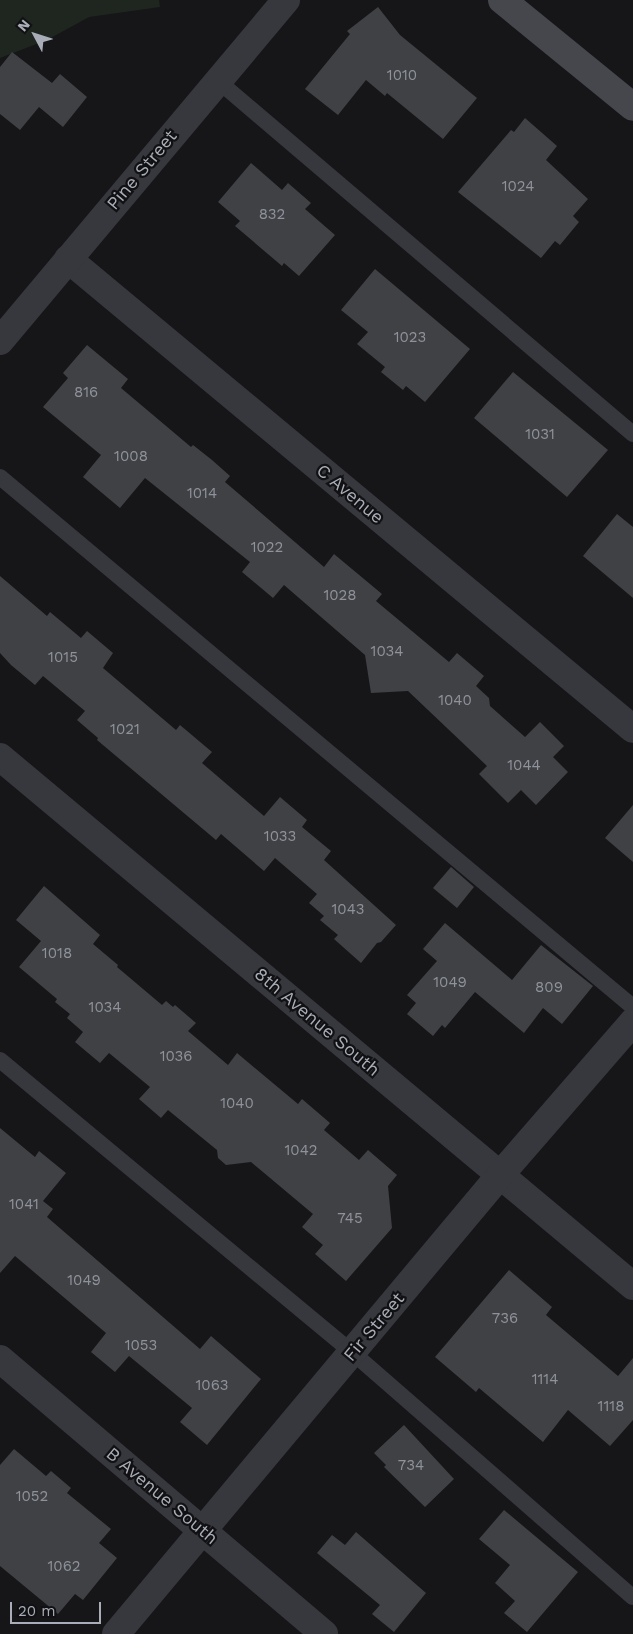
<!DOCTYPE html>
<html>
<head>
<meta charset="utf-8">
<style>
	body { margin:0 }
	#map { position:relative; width:633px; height:1634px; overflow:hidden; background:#161618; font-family:"Work Sans",sans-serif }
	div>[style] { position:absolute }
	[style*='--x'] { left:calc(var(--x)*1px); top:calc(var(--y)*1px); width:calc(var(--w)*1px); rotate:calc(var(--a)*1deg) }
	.green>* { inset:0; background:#1e261f }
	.building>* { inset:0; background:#404145 }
	.lane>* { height:16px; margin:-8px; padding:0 8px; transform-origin:8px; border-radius:8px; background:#37383d }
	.street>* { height:28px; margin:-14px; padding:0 14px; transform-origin:14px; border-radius:14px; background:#37383d }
	.secondary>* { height:28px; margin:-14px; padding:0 14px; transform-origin:14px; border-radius:14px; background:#45474d }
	span { translate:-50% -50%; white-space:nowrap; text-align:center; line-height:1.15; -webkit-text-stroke:4.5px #111113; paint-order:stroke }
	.number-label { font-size:15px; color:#8e929b }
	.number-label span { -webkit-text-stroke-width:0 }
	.street-label { font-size:18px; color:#a8adb8 }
	.north { position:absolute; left:10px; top:10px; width:50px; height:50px; -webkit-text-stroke:4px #111113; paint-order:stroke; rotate:310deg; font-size:14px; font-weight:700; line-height:20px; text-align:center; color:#a8adb8 }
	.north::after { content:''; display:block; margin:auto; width:18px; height:22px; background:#a8adb8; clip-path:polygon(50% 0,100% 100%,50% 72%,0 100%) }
	.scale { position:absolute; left:10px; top:1602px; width:91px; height:22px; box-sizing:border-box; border:2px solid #a8adb8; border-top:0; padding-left:6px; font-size:15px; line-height:18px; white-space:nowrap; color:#a8adb8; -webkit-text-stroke:4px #111113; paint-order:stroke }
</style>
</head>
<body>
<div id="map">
	<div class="green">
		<i style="clip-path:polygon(0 0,159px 0,160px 7px,89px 17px,47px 40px,0 58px)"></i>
	</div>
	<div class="building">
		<i style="clip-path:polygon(378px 7px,400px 35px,477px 98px,443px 139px,387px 93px,385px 96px,366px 80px,338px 115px,305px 89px,350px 34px,347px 31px)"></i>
		<i style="clip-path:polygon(12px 52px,52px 83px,60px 74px,87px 97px,63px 127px,39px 107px,20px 130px,0 114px,0 67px)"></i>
		<i style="clip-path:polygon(525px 118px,557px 146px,546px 160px,588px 199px,573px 216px,579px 222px,560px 245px,555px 241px,541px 258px,458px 192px,511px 130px,514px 132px)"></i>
		<i style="clip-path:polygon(251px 163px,282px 190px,288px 183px,311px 203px,305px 209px,335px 235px,299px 276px,284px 263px,282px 266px,235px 226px,240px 221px,218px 202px)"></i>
		<i style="clip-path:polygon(375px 269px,470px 349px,425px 402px,406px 386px,403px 390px,381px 372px,385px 367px,357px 344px,368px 332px,341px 310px)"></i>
		<i style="clip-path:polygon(87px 345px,128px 379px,121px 388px,191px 447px,193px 445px,212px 460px,230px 476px,225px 482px,324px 567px,334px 554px,382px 594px,376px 601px,449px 662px,457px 653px,484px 676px,476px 686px,489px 698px,490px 706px,525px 737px,540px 722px,564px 746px,553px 757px,568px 772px,536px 805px,521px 790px,508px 803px,479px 774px,487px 766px,408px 691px,371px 693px,365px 655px,284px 585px,273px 598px,242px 572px,250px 562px,145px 478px,120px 508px,83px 477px,101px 455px,43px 407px,68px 378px,63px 373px)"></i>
		<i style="clip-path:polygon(513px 372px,608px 450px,567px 497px,474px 418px)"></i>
		<i style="clip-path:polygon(617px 514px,633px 527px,633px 598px,583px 556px)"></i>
		<i style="clip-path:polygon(0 576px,47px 616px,50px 612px,81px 638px,87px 631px,113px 653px,103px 668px,176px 730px,180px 725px,212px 752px,202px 763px,264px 816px,280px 797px,307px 820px,302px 827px,331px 851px,324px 860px,396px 925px,381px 942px,377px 943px,361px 963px,334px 939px,338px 935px,320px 920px,324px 916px,309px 903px,317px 894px,275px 858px,264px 871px,221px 834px,216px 840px,97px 740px,98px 738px,77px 720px,85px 711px,43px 676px,35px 685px,11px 665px,0 653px)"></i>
		<i style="clip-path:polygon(633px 805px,633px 862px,605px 838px)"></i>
		<i style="clip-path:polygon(451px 867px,474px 887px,457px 908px,433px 888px)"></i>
		<i style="clip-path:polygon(44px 886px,100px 935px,93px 944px,118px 965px,117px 967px,162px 1005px,166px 1001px,173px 1007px,175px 1005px,196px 1023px,188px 1031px,228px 1065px,237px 1053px,298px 1104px,302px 1099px,330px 1123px,324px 1130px,359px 1160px,368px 1150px,397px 1175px,388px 1186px,392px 1228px,346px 1281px,315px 1254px,323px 1245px,302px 1227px,313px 1214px,251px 1162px,226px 1165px,218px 1158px,217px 1150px,168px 1110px,161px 1118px,139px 1099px,150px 1087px,109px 1053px,100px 1063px,75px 1042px,83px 1032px,67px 1018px,70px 1014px,55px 1002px,57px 999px,19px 967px,41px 941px,16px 920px)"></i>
		<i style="clip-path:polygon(445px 923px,512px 980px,541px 945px,593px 986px,562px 1024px,543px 1008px,524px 1033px,475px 992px,445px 1028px,442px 1025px,433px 1036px,407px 1014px,416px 1003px,407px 995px,437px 961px,423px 949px)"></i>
		<i style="clip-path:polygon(0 1128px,35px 1157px,39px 1151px,66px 1173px,43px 1201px,53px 1209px,47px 1217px,200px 1349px,211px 1336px,261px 1379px,207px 1445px,180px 1422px,192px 1408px,129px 1356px,115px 1372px,91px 1352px,106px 1333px,15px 1256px,0 1273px)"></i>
		<i style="clip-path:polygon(509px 1270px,552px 1307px,546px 1315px,618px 1376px,633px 1358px,633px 1420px,610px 1446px,568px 1410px,543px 1442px,479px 1388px,476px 1392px,435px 1357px)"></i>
		<i style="clip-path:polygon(404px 1425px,454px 1479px,425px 1507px,384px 1467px,386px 1465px,374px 1453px)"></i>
		<i style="clip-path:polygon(14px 1449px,46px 1476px,51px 1471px,71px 1488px,67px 1493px,111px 1529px,99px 1543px,117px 1558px,83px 1600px,75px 1594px,58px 1614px,0 1566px,0 1465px)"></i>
		<i style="clip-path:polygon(504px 1510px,578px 1572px,527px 1632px,504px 1613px,515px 1601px,495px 1583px,510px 1565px,479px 1539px)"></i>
		<i style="clip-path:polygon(356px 1532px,426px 1593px,394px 1632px,372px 1614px,380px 1605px,317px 1553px,332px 1535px,345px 1545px)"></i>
	</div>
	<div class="lane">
		<i style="--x:217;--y:80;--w:546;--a:40.4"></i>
		<i style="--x:0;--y:477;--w:826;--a:39.94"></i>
		<i style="--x:0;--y:1060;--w:459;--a:39.7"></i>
		<i style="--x:353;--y:1353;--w:371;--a:41.1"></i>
	</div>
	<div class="street">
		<i style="--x:68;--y:259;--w:735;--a:39.76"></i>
		<i style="--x:0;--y:341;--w:445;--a:-50"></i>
		<i style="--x:0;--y:757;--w:825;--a:39.89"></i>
		<i style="--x:0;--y:1359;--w:425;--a:40.3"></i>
		<i style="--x:116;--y:1634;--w:598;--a:-50.08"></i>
		<i style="--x:500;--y:1175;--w:203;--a:-49"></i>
	</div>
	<div class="secondary">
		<i style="--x:502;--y:0;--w:169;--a:39.2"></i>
	</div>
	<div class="number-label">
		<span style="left:402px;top:76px">1010</span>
		<span style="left:518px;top:187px">1024</span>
		<span style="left:272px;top:215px">832</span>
		<span style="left:410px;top:338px">1023</span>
		<span style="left:86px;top:393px">816</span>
		<span style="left:540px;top:435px">1031</span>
		<span style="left:131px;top:457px">1008</span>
		<span style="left:202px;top:494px">1014</span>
		<span style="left:267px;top:548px">1022</span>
		<span style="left:340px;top:596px">1028</span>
		<span style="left:387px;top:652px">1034</span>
		<span style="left:63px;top:658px">1015</span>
		<span style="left:455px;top:701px">1040</span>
		<span style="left:125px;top:730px">1021</span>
		<span style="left:524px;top:766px">1044</span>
		<span style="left:280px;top:837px">1033</span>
		<span style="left:348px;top:910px">1043</span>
		<span style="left:57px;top:954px">1018</span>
		<span style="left:450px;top:983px">1049</span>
		<span style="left:549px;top:988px">809</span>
		<span style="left:105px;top:1008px">1034</span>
		<span style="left:176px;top:1057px">1036</span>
		<span style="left:237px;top:1104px">1040</span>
		<span style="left:301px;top:1151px">1042</span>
		<span style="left:24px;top:1205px">1041</span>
		<span style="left:350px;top:1219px">745</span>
		<span style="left:84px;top:1281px">1049</span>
		<span style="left:505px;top:1319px">736</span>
		<span style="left:141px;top:1346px">1053</span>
		<span style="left:545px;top:1380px">1114</span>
		<span style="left:212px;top:1386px">1063</span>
		<span style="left:611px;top:1407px">1118</span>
		<span style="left:411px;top:1466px">734</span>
		<span style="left:32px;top:1497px">1052</span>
		<span style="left:64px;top:1567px">1062</span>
	</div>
	<div class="street-label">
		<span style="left:142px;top:170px;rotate:-50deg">Pine Street</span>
		<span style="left:350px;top:494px;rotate:40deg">C Avenue</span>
		<span style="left:317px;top:1022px;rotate:40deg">8th Avenue South</span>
		<span style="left:374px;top:1327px;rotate:-50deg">Fir Street</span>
		<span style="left:162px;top:1496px;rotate:40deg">B Avenue South</span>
	</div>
	<div class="north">N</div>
	<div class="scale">20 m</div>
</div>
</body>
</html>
